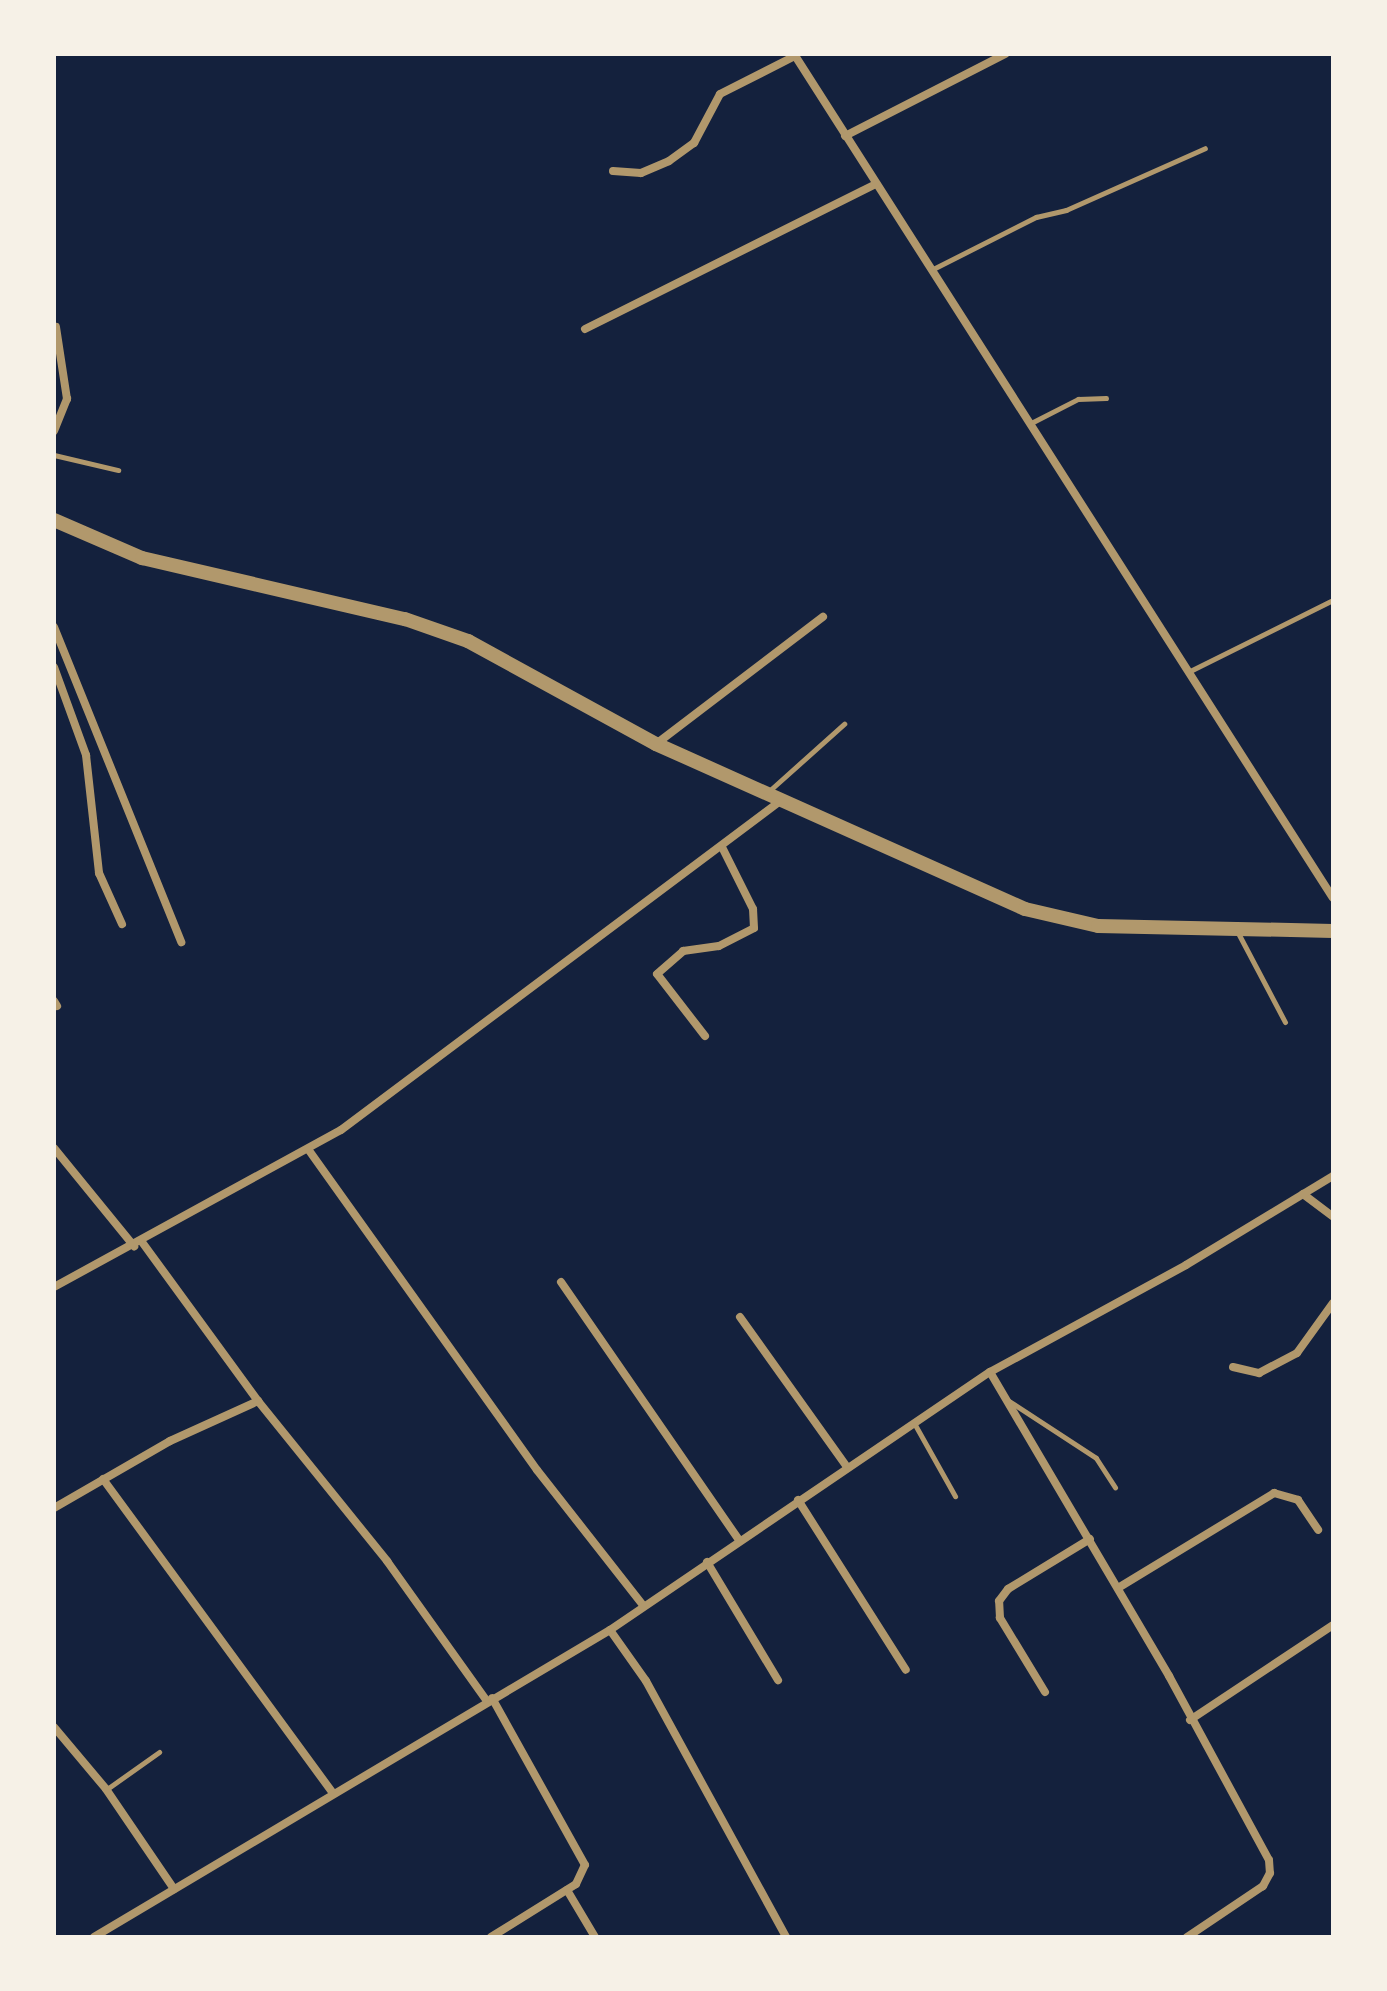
<!DOCTYPE html>
<html>
<head>
<meta charset="utf-8">
<style>
	body { margin:0 }
	#map { position:relative; width:1387px; height:1991px; overflow:hidden; background:#14213d; font-family:Inter,sans-serif }
	div>[style] { position:absolute }
	[style*='--x'] { left:calc(var(--x)*1px); top:calc(var(--y)*1px); width:calc(var(--w)*1px); rotate:calc(var(--a)*1deg) }
	.service>* { height:5px; margin:-2.5px; padding:0 2.5px; transform-origin:2.5px; border-radius:2.5px; background:#b1986c }
	.minor>* { height:8px; margin:-4px; padding:0 4px; transform-origin:4px; border-radius:4px; background:#b1986c }
	.tertiary>* { height:14px; margin:-7px; padding:0 7px; transform-origin:7px; border-radius:7px; background:#b1986c }
	span { translate:-50% -50%; white-space:nowrap; text-align:center; line-height:1.15; -webkit-text-stroke:8px #f6f1e7; paint-order:stroke }
	.frame { position:absolute; inset:0; border:56px solid #f6f1e7; pointer-events:none }
</style>
</head>
<body>
<div id="map">
	<div class="service">
		<i style="--x:931;--y:270;--w:118;--a:-26.8"></i>
		<i style="--x:1036;--y:217;--w:31;--a:-13"></i>
		<i style="--x:1066;--y:210;--w:152;--a:-24"></i>
		<i style="--x:1031;--y:423;--w:53;--a:-27.1"></i>
		<i style="--x:1078;--y:399;--w:28;--a:-2"></i>
		<i style="--x:54;--y:455;--w:66;--a:13.2"></i>
		<i style="--x:1190;--y:671;--w:160;--a:-26.4"></i>
		<i style="--x:769;--y:791;--w:101;--a:-41.8"></i>
		<i style="--x:1237;--y:931;--w:103;--a:62.2"></i>
		<i style="--x:1009;--y:1401;--w:104;--a:33.2"></i>
		<i style="--x:1096;--y:1458;--w:35;--a:57"></i>
		<i style="--x:914;--y:1423;--w:84;--a:60.7"></i>
		<i style="--x:107;--y:1789;--w:64;--a:-35.4"></i>
	</div>
	<div class="minor">
		<i style="--x:794;--y:54;--w:1001;--a:57.44"></i>
		<i style="--x:845;--y:136;--w:180;--a:-27.1"></i>
		<i style="--x:613;--y:171;--w:28;--a:4"></i>
		<i style="--x:641;--y:173;--w:30;--a:-23"></i>
		<i style="--x:669;--y:161;--w:31;--a:-36"></i>
		<i style="--x:694;--y:143;--w:55;--a:-62"></i>
		<i style="--x:720;--y:94;--w:84;--a:-26.9"></i>
		<i style="--x:585;--y:329;--w:325;--a:-26.5"></i>
		<i style="--x:54;--y:431;--w:35;--a:-68"></i>
		<i style="--x:67;--y:399;--w:73;--a:-98.7"></i>
		<i style="--x:54;--y:627;--w:340;--a:68"></i>
		<i style="--x:54;--y:667;--w:94;--a:70"></i>
		<i style="--x:86;--y:755;--w:119;--a:83.7"></i>
		<i style="--x:99;--y:873;--w:56;--a:65.7"></i>
		<i style="--x:656;--y:744;--w:210;--a:-37.3"></i>
		<i style="--x:54;--y:1001;--w:6;--a:59"></i>
		<i style="--x:705;--y:1036;--w:78;--a:-127.7"></i>
		<i style="--x:657;--y:974;--w:35;--a:-41"></i>
		<i style="--x:683;--y:951;--w:36;--a:-8"></i>
		<i style="--x:719;--y:946;--w:39;--a:-27"></i>
		<i style="--x:754;--y:928;--w:19;--a:-93"></i>
		<i style="--x:753;--y:909;--w:69;--a:-116.6"></i>
		<i style="--x:54;--y:1148;--w:127;--a:50.8"></i>
		<i style="--x:308;--y:1149;--w:394;--a:54.5"></i>
		<i style="--x:537;--y:1470;--w:172;--a:51.9"></i>
		<i style="--x:1303;--y:1194;--w:38;--a:37"></i>
		<i style="--x:142;--y:1242;--w:197;--a:53.9"></i>
		<i style="--x:258;--y:1401;--w:206;--a:51.1"></i>
		<i style="--x:387;--y:1561;--w:172;--a:54.5"></i>
		<i style="--x:561;--y:1282;--w:313;--a:55.4"></i>
		<i style="--x:54;--y:1287;--w:327;--a:-28.7"></i>
		<i style="--x:341;--y:1130;--w:547;--a:-36.83"></i>
		<i style="--x:740;--y:1317;--w:184;--a:54.5"></i>
		<i style="--x:1233;--y:1367;--w:27;--a:13"></i>
		<i style="--x:1259;--y:1373;--w:43;--a:-27.8"></i>
		<i style="--x:1297;--y:1353;--w:62;--a:-54.2"></i>
		<i style="--x:990;--y:1372;--w:353;--a:59.5"></i>
		<i style="--x:1169;--y:1676;--w:209;--a:61.5"></i>
		<i style="--x:1269;--y:1860;--w:13;--a:86"></i>
		<i style="--x:1270;--y:1873;--w:15;--a:118"></i>
		<i style="--x:1263;--y:1886;--w:92;--a:146.1"></i>
		<i style="--x:103;--y:1479;--w:389;--a:53.8"></i>
		<i style="--x:798;--y:1500;--w:201;--a:57.6"></i>
		<i style="--x:54;--y:1508;--w:134;--a:-30"></i>
		<i style="--x:170;--y:1441;--w:97;--a:-24.4"></i>
		<i style="--x:707;--y:1562;--w:138;--a:59"></i>
		<i style="--x:1118;--y:1588;--w:183;--a:-31.3"></i>
		<i style="--x:1274;--y:1493;--w:25;--a:16"></i>
		<i style="--x:1298;--y:1500;--w:36;--a:56"></i>
		<i style="--x:610;--y:1630;--w:62;--a:54.8"></i>
		<i style="--x:646;--y:1681;--w:292;--a:61.3"></i>
		<i style="--x:1045;--y:1692;--w:87;--a:-121.3"></i>
		<i style="--x:1000;--y:1618;--w:17;--a:-93"></i>
		<i style="--x:999;--y:1601;--w:15;--a:-53"></i>
		<i style="--x:1008;--y:1589;--w:96;--a:-31.4"></i>
		<i style="--x:1190;--y:1720;--w:172;--a:-33.6"></i>
		<i style="--x:54;--y:1727;--w:81;--a:50"></i>
		<i style="--x:106;--y:1789;--w:121;--a:55.8"></i>
		<i style="--x:567;--y:1890;--w:55;--a:59.2"></i>
		<i style="--x:94;--y:1937;--w:600;--a:-30.75"></i>
		<i style="--x:610;--y:1630;--w:459;--a:-34.2"></i>
		<i style="--x:990;--y:1372;--w:223;--a:-28.6"></i>
		<i style="--x:1186;--y:1265;--w:172;--a:-31.2"></i>
		<i style="--x:491;--y:1937;--w:100;--a:-31.9"></i>
		<i style="--x:576;--y:1884;--w:21;--a:-65"></i>
		<i style="--x:585;--y:1865;--w:191;--a:-119.1"></i>
	</div>
	<div class="tertiary">
		<i style="--x:54;--y:520;--w:96;--a:23.4"></i>
		<i style="--x:142;--y:558;--w:270;--a:13.1"></i>
		<i style="--x:405;--y:619;--w:67;--a:19.2"></i>
		<i style="--x:468;--y:641;--w:214;--a:28.7"></i>
		<i style="--x:656;--y:744;--w:404;--a:24.1"></i>
		<i style="--x:1025;--y:909;--w:75;--a:13.1"></i>
		<i style="--x:1098;--y:926;--w:235;--a:1.2"></i>
	</div>
	<div class="frame"></div>
</div>
</body>
</html>
